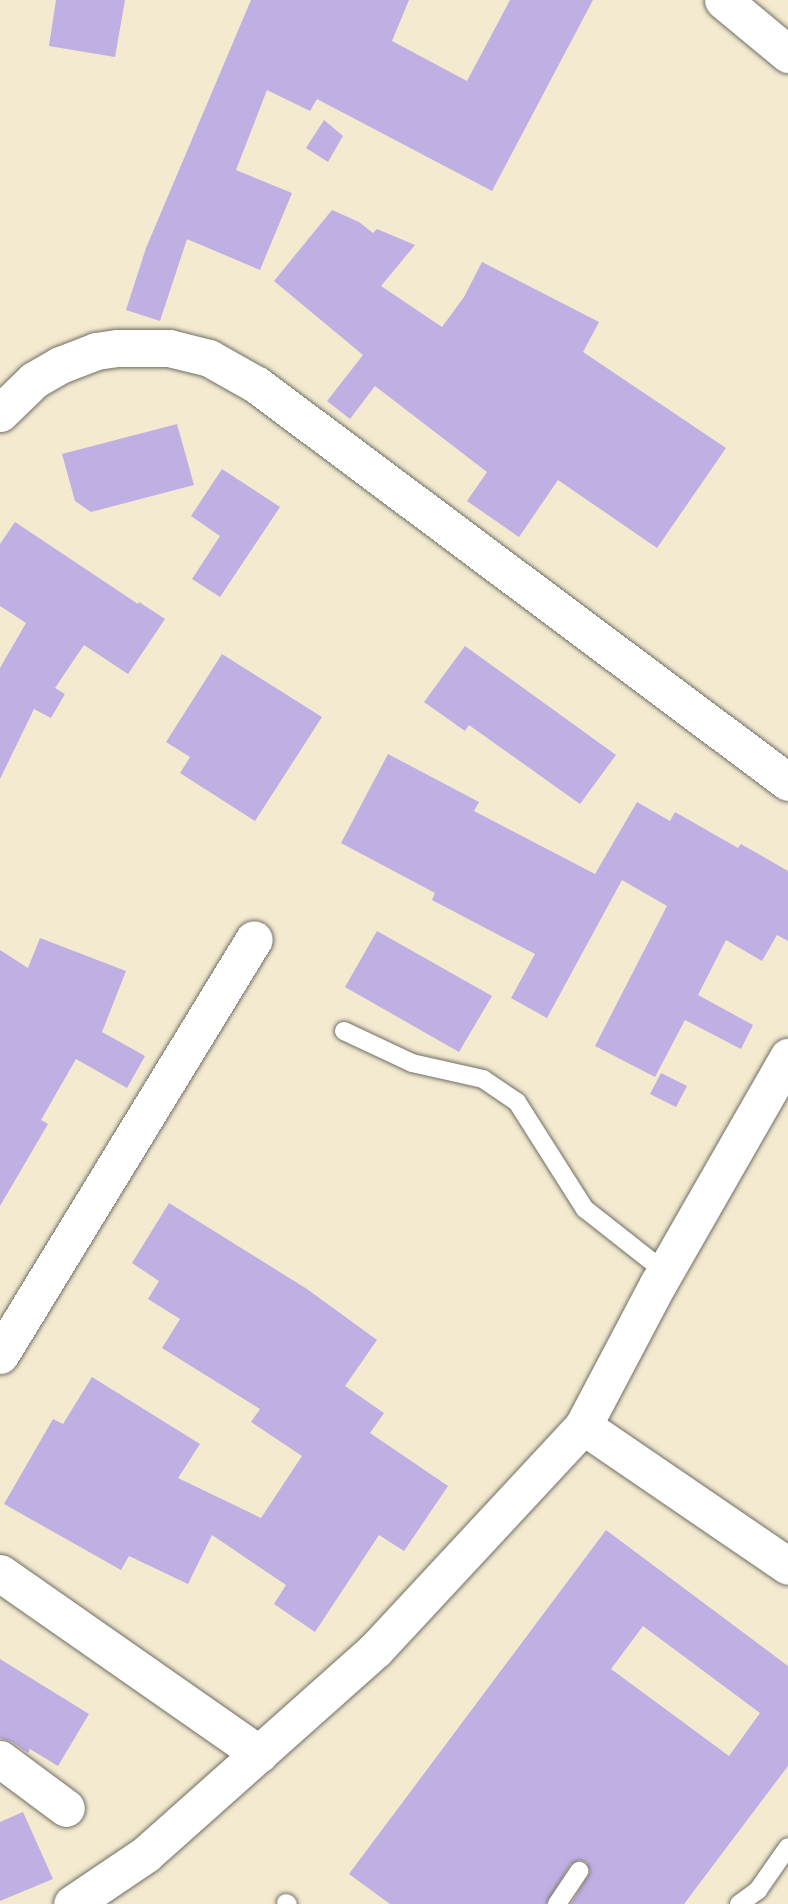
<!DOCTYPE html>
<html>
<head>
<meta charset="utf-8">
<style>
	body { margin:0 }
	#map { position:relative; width:788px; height:1904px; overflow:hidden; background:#f3ead0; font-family:Mynerve,sans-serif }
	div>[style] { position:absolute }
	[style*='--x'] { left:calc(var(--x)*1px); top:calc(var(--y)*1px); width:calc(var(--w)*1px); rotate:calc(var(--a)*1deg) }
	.building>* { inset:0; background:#c0afe3 }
	.roads { filter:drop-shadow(0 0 2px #716e65) drop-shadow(0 0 2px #716e65) }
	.lane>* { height:18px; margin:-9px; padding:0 9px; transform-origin:9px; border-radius:9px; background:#fff }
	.street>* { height:37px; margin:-18.5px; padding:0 18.5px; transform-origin:18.5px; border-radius:18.5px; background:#fff }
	span { translate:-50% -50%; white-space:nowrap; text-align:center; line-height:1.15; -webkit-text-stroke:7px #fcf5e5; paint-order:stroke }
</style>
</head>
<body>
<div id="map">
	<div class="building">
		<i style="clip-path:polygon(56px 0,125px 0,115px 57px,49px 46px)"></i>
		<i style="clip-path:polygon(251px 0,409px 0,392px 41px,467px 81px,510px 0,593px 0,492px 191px,317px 99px,310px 111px,267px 90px,236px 170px,292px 193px,260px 270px,187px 239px,160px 321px,126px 310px,146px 248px)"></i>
		<i style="clip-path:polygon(324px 120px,343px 136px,328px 162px,306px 148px)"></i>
		<i style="clip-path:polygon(332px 210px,359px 222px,373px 233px,377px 229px,415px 245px,381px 286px,442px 327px,464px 297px,482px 262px,599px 322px,583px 352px,726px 448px,657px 548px,558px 480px,519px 537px,467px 501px,487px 472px,375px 386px,350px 419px,327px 401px,363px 355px,274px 281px)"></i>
		<i style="clip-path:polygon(177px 424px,194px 485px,91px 512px,75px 501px,62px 454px)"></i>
		<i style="clip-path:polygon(222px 469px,280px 507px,220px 597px,192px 579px,220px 536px,191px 516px)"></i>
		<i style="clip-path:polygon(15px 522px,138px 604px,139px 602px,165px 619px,128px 674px,84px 645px,55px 688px,65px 694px,51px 718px,34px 709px,0 779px,0 668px,26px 623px,0 606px,0 544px)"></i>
		<i style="clip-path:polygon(465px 646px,616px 755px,580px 804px,469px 725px,465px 731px,424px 702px)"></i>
		<i style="clip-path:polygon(222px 654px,322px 717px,255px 821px,180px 773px,190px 757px,166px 742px)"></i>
		<i style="clip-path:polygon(388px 754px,479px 802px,474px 811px,595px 874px,637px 802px,670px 821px,675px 812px,738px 848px,741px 844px,788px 871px,788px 941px,777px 935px,762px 961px,726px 940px,698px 995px,753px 1025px,741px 1049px,685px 1020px,655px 1077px,595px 1046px,667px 906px,622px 880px,547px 1018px,511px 998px,535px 954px,432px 900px,435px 893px,341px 843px)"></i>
		<i style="clip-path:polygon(377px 931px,492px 996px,459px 1052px,345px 987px)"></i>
		<i style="clip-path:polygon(40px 938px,126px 971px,102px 1032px,145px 1056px,127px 1088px,76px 1059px,41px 1120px,48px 1124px,0 1206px,0 950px,28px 968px)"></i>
		<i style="clip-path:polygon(661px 1073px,687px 1086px,676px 1107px,650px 1094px)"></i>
		<i style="clip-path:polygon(169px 1203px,307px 1289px,377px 1340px,345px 1386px,384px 1413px,370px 1433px,448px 1486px,404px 1551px,379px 1535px,315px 1632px,274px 1604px,286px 1585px,212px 1535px,188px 1584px,129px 1556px,121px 1570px,4px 1504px,53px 1419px,63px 1424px,92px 1377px,200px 1444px,178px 1478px,261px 1518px,302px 1456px,251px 1422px,260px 1409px,162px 1348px,180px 1319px,148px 1299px,159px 1281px,132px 1263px)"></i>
		<i style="clip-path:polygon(evenodd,606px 1530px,788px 1666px,788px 1766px,684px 1904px,571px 1904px,590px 1872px,586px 1862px,579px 1860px,570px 1865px,546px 1904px,390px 1904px,349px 1874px,606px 1530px,643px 1626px,760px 1713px,729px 1756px,611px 1669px,643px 1626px)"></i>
		<i style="clip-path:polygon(0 1659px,89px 1714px,58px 1766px,30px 1749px,28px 1753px,12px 1742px,0 1738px)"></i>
		<i style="clip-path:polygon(23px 1812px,53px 1879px,0 1901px,0 1822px)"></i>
	</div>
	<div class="roads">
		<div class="lane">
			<i style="--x:344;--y:1031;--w:75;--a:25.2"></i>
			<i style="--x:412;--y:1063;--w:73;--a:12.7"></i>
			<i style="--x:483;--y:1079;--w:41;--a:34.1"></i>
			<i style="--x:517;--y:1102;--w:127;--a:57.6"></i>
			<i style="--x:585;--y:1209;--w:102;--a:38.2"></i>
			<i style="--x:286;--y:1903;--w:2;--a:27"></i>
			<i style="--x:557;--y:1904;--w:40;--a:-56"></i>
			<i style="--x:739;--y:1904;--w:24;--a:-36"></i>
			<i style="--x:758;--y:1890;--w:52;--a:-55.1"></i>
		</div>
		<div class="street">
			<i style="--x:723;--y:0;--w:85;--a:39.7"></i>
			<i style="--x:0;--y:413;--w:47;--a:-44.1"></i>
			<i style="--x:34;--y:380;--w:30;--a:-30"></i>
			<i style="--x:60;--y:365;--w:39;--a:-21"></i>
			<i style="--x:96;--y:351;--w:22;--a:-8"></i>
			<i style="--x:118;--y:348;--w:51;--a:0"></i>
			<i style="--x:169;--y:348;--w:41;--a:14"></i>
			<i style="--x:209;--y:358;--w:55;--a:29.4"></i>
			<i style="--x:257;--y:385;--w:663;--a:36.78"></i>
			<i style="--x:0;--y:1355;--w:487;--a:-58.6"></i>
			<i style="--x:583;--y:1426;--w:248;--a:34.3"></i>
			<i style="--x:0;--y:1573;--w:316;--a:34.9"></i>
			<i style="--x:0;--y:1759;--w:82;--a:36.6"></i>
			<i style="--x:72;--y:1904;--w:89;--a:-34"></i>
			<i style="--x:146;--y:1854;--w:307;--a:-41.7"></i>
			<i style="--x:375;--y:1650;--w:306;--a:-47.1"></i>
			<i style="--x:583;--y:1426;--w:161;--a:-62.2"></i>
			<i style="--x:658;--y:1284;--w:262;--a:-60.2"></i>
		</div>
	</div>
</div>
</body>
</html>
